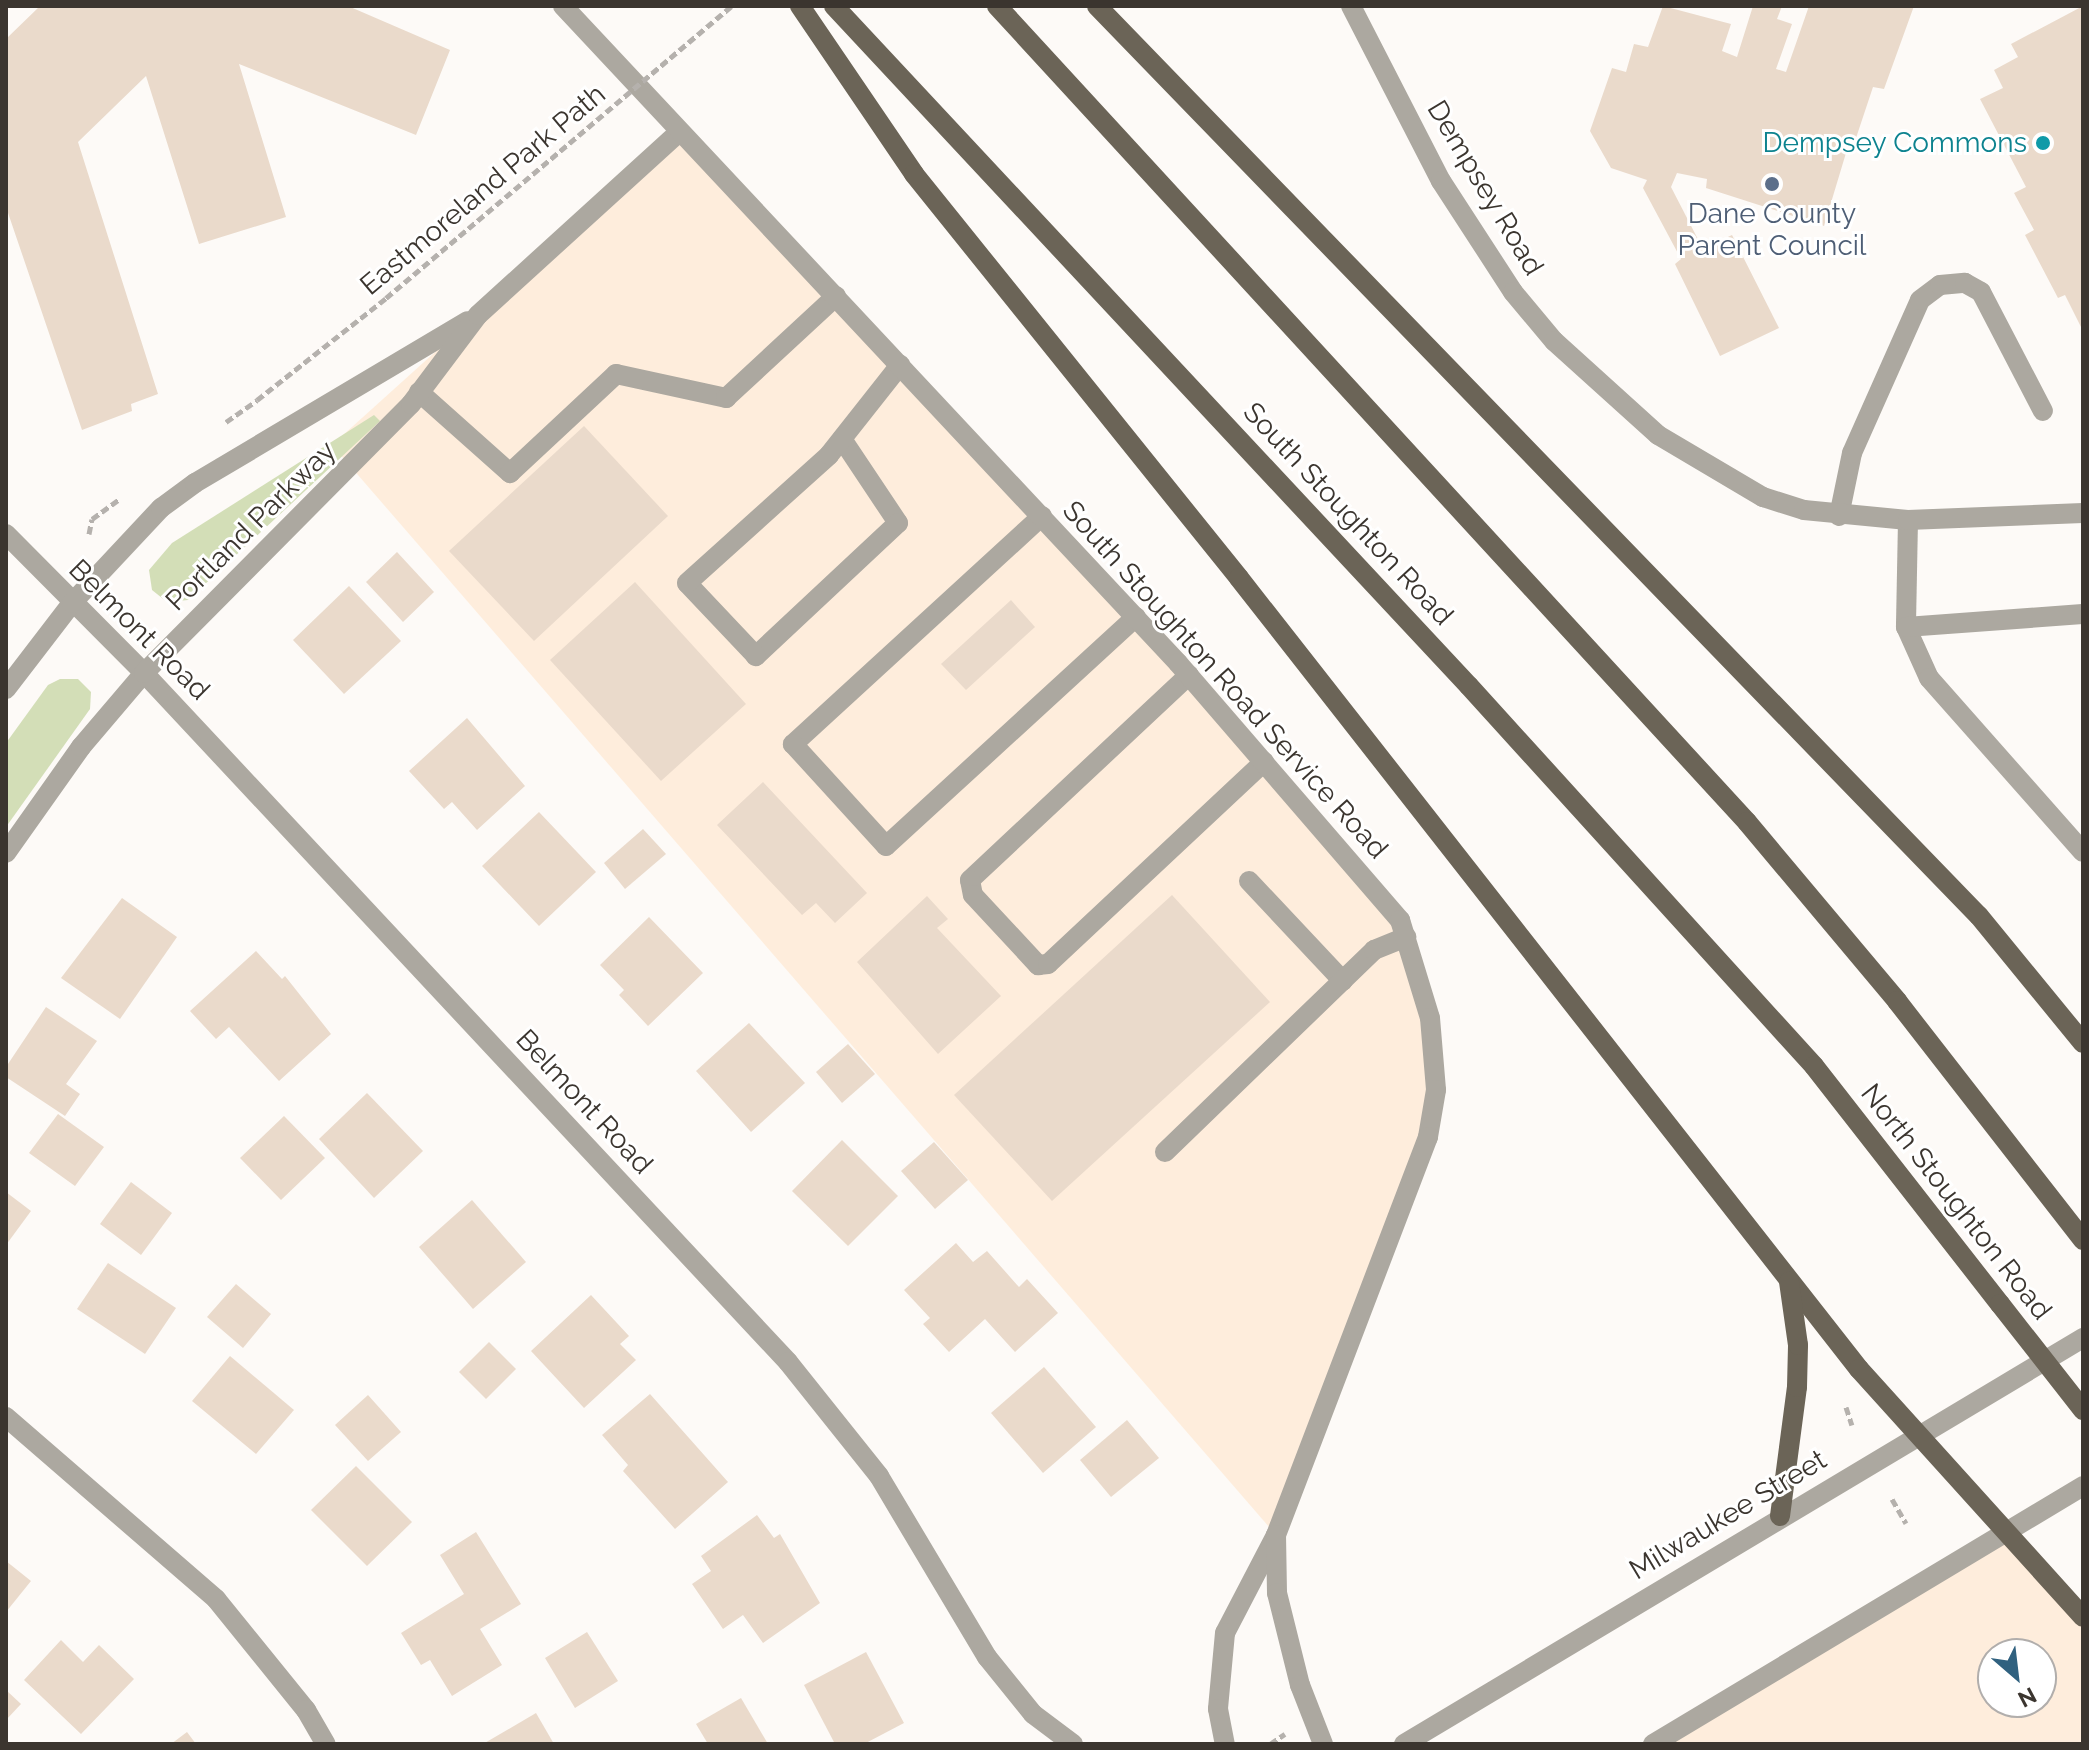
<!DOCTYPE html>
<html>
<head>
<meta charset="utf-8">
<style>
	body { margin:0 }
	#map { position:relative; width:2089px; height:1750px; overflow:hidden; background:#fdfaf7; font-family:Raleway,sans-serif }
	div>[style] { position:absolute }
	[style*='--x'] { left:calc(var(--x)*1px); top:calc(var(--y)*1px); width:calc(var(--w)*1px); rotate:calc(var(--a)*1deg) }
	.built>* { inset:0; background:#feeddc }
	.green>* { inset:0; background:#d3deb7 }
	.building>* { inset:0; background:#eadacb }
	.path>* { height:5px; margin-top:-2.5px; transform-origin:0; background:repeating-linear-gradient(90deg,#b5b1ad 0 8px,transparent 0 12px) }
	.service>* { height:20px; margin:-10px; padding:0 10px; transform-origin:10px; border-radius:10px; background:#aca8a0 }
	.minor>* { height:20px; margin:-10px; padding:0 10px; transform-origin:10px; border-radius:10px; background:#aca8a0 }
	.tertiary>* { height:20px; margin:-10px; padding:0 10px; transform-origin:10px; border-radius:10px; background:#aca8a0 }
	.primary>* { height:20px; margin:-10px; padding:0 10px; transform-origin:10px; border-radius:10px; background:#6b6457 }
	.path-bridge>* { height:5px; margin-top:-2.5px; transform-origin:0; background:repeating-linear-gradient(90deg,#b5b1ad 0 8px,transparent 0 12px) }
	.primary-bridge>* { height:20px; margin:-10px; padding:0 10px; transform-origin:10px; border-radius:10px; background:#6b6457 }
	.dots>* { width:22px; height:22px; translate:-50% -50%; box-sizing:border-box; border:4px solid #fff; border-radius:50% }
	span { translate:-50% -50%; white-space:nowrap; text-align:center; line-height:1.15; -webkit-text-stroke:6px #fff; paint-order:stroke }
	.culture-label { font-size:28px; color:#0d838f }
	.right { translate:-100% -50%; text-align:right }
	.street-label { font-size:28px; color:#3b352f }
	.service-label { font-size:28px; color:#4e5e75 }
	.frame { position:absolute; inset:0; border:8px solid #3b352f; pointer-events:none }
	.north { position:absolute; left:1977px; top:1638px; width:80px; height:80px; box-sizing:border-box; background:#fff; border:2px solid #b1aeac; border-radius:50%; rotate:152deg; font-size:22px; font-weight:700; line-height:32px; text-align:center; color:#3b352f }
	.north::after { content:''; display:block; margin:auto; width:28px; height:36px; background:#30617f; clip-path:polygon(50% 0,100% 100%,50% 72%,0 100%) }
</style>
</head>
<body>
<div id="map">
	<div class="built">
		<i style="clip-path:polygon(678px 133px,836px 296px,1400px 920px,1436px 1090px,1276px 1535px,332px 445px)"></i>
		<i style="clip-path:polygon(evenodd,2009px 1531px,2083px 1617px,2083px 1744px,1653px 1744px,2009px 1531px,1993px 1654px,2041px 1654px,2041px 1702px,1993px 1702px,1993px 1654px)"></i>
	</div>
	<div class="green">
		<i style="clip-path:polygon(374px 415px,380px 421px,188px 600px,167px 602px,152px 590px,149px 570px,172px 543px)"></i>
		<i style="clip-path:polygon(60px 679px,78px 679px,91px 692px,90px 709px,6px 827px,6px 743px,48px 685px)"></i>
	</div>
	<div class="building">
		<i style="clip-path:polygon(40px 6px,348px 6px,450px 50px,416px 135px,239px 64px,286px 217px,199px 244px,146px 76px,78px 142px,158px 394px,131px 404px,132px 411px,82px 430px,6px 207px,6px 39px)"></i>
		<i style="clip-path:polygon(1663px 6px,1731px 24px,1722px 51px,1737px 57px,1753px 6px,1782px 6px,1777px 19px,1792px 24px,1776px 69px,1786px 72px,1809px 6px,1914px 6px,1884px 89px,1873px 87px,1854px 144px,1849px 143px,1824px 226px,1706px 188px,1707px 179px,1677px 173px,1671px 187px,1703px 249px,1732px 235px,1779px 328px,1720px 356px,1675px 264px,1681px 259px,1643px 188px,1647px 180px,1611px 168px,1590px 131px,1612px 68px,1626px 72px,1634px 44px,1648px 47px)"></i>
		<i style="clip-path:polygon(2083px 6px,2083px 331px,2065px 295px,2058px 298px,2025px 235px,2034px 230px,2014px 193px,2026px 187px,1980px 99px,2003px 88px,1994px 70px,2018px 57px,2011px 44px)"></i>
		<i style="clip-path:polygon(584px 426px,668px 516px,534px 641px,449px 551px)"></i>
		<i style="clip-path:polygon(397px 552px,434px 592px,403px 622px,366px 582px)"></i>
		<i style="clip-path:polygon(635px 582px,746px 704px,661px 781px,550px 660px)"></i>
		<i style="clip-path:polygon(349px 586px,401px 641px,344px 694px,293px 640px)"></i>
		<i style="clip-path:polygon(1011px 600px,1035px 627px,966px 690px,941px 664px)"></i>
		<i style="clip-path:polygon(467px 718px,525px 786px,477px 830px,452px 802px,444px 809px,409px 771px)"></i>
		<i style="clip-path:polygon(763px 782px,867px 893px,835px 923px,816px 903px,802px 915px,717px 825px)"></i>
		<i style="clip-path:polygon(539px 812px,596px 872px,539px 926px,482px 866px)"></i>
		<i style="clip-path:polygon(643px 829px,666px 854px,625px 889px,604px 863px)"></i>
		<i style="clip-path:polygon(1172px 895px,1270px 1002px,1052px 1201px,954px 1095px)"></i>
		<i style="clip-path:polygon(927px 896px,948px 919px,937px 928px,1001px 996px,938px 1054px,857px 962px)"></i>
		<i style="clip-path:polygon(122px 898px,177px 937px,120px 1019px,61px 978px)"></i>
		<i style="clip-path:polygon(649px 917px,703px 973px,648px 1026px,619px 995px,624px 990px,600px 965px)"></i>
		<i style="clip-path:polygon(256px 951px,282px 979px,285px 976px,331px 1034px,279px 1081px,229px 1027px,216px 1039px,190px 1011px)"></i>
		<i style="clip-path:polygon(46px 1007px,97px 1041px,66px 1084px,80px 1094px,65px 1116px,6px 1077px,6px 1067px)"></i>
		<i style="clip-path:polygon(749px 1023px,805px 1083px,751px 1132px,696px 1071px)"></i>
		<i style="clip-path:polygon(848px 1044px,875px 1074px,842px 1103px,816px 1072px)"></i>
		<i style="clip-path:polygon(367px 1093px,423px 1151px,374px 1198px,319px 1139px)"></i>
		<i style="clip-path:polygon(58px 1114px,104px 1147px,75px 1186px,29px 1153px)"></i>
		<i style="clip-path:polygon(284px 1116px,325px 1158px,281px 1200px,240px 1158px)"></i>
		<i style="clip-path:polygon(842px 1140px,898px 1196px,848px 1246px,792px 1191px)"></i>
		<i style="clip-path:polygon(934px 1142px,968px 1180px,935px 1209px,901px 1171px)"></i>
		<i style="clip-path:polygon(131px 1182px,172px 1213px,141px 1255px,100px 1224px)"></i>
		<i style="clip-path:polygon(6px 1192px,31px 1211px,6px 1245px)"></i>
		<i style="clip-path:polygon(472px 1200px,526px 1262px,473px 1309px,419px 1247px)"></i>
		<i style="clip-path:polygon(956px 1243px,973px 1262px,987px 1251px,1019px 1287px,1027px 1279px,1058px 1313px,1015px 1352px,985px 1319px,949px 1352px,923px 1324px,930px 1318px,904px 1290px)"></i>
		<i style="clip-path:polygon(108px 1263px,176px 1308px,145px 1354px,77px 1309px)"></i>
		<i style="clip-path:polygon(236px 1284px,271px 1314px,243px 1348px,207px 1317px)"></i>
		<i style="clip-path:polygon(591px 1295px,629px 1336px,620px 1344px,636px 1360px,584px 1408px,531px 1351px)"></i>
		<i style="clip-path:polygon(489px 1342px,516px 1369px,486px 1399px,459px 1372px)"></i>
		<i style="clip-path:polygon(230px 1356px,294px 1410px,256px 1454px,192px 1401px)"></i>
		<i style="clip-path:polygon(1044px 1367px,1096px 1427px,1043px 1473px,991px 1413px)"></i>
		<i style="clip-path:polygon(650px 1394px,728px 1482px,675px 1529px,623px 1471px,628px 1465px,602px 1435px)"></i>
		<i style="clip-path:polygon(368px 1395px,401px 1432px,368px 1461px,335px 1425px)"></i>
		<i style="clip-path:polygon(1127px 1420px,1159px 1458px,1111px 1497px,1080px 1460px)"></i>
		<i style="clip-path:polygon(356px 1466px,412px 1522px,367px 1566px,311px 1510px)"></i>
		<i style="clip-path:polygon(757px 1515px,774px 1538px,780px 1534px,820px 1603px,763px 1643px,743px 1615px,723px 1629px,692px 1584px,711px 1571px,701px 1556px)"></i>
		<i style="clip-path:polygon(476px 1532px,521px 1604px,480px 1629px,502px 1665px,452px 1696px,430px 1660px,421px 1665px,401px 1633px,464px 1594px,440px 1555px)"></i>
		<i style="clip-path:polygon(6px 1561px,31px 1581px,6px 1612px)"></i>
		<i style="clip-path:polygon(587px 1632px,618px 1681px,575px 1708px,545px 1658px)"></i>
		<i style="clip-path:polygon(61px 1640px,83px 1662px,99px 1645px,134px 1679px,81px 1734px,24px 1680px)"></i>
		<i style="clip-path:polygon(866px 1652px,904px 1723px,864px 1744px,835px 1744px,804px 1685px)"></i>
		<i style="clip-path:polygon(6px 1690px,21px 1704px,6px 1720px)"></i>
		<i style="clip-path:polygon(741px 1698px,768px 1744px,708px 1744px,696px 1724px)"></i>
		<i style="clip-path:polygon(536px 1713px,554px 1744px,483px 1744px)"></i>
		<i style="clip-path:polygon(187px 1732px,196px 1744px,171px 1744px)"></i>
	</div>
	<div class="path">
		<i style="--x:226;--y:422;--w:38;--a:-35"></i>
		<i style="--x:89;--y:534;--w:15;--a:-79"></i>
		<i style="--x:92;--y:519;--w:34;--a:-36"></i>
		<i style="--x:1846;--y:1407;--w:19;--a:72"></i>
		<i style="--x:1892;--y:1499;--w:28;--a:60"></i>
		<i style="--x:1270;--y:1744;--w:18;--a:-34"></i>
	</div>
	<div class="service">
		<i style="--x:419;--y:392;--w:122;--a:41.7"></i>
		<i style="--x:510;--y:473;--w:145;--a:-43"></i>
		<i style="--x:616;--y:374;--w:113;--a:12.3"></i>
		<i style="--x:726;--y:398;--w:150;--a:-42.8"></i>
		<i style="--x:842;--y:439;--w:101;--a:56.3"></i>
		<i style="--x:898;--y:523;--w:195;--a:136.9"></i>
		<i style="--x:756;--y:656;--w:100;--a:-133.4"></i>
		<i style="--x:687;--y:583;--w:191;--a:-42"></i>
		<i style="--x:829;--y:455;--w:115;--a:-51.7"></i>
		<i style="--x:1042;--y:516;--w:338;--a:137.5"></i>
		<i style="--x:793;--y:744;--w:138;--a:47.6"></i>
		<i style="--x:886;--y:846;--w:339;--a:-42.5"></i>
		<i style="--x:1839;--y:516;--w:64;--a:-78.3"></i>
		<i style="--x:1852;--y:453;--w:167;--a:-66"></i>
		<i style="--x:1920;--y:300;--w:25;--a:-37"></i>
		<i style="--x:1940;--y:285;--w:25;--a:-5"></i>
		<i style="--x:1965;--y:283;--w:18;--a:29"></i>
		<i style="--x:1981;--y:292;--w:134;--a:62.5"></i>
		<i style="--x:1908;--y:520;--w:107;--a:91.1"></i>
		<i style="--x:1906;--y:627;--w:56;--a:65.7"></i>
		<i style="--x:1929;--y:678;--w:232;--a:48.5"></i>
		<i style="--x:1906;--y:627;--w:177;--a:-4.2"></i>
		<i style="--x:1189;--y:675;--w:300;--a:136.9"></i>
		<i style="--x:970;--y:880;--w:15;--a:79"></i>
		<i style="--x:973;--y:895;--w:96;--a:47.1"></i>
		<i style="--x:1038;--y:965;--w:10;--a:-6"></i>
		<i style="--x:1048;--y:964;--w:296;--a:-43.1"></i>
		<i style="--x:1249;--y:881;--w:137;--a:46.8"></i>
		<i style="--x:1165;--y:1152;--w:291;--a:-44"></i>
		<i style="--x:1374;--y:950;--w:35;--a:-22"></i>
	</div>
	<div class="minor">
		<i style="--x:6;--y:534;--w:196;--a:45.2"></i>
		<i style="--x:144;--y:673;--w:943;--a:46.93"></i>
		<i style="--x:788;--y:1362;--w:146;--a:51.4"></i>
		<i style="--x:879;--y:1476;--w:211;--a:59.2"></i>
		<i style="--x:987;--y:1657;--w:73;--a:51.1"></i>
		<i style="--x:1033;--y:1714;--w:50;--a:36.9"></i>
		<i style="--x:6;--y:689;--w:108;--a:-52.5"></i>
		<i style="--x:72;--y:603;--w:130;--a:-46.9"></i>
		<i style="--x:161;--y:508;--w:42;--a:-36.3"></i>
		<i style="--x:195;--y:483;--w:317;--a:-30.7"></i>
		<i style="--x:6;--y:853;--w:130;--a:-54.7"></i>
		<i style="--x:81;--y:747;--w:97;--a:-49.6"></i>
		<i style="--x:144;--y:673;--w:379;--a:-45.2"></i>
		<i style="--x:411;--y:404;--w:111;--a:-53"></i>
		<i style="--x:478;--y:315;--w:270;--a:-42.3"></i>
		<i style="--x:6;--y:1417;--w:278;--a:40.9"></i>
		<i style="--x:216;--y:1599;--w:143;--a:51"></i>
		<i style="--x:306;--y:1710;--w:39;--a:60"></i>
	</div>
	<div class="tertiary">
		<i style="--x:563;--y:6;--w:900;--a:46.89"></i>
		<i style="--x:1178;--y:663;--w:340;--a:49.2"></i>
		<i style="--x:1400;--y:920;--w:102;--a:73"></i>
		<i style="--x:1430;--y:1018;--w:72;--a:85.2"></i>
		<i style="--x:1436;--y:1090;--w:48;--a:99.7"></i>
		<i style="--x:1428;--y:1137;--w:426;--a:110.9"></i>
		<i style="--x:1276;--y:1535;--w:110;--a:117.5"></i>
		<i style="--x:1225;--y:1633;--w:76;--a:95.3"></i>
		<i style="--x:1218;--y:1709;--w:36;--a:79"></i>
		<i style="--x:1351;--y:6;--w:197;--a:62.8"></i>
		<i style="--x:1441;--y:181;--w:132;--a:57"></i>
		<i style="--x:1513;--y:292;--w:64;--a:50.1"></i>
		<i style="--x:1554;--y:341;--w:140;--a:42.1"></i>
		<i style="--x:1658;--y:435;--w:122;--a:30.6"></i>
		<i style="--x:1763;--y:497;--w:43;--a:17.6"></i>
		<i style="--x:1804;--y:510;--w:104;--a:5.5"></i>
		<i style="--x:1908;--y:520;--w:175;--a:-2.3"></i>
		<i style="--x:1276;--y:1535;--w:58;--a:89"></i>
		<i style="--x:1277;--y:1593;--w:95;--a:76"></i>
		<i style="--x:1300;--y:1685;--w:63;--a:68.7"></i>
		<i style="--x:1404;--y:1744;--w:791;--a:-30.88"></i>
		<i style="--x:1653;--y:1744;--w:501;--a:-30.96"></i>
	</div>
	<div class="primary">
		<i style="--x:800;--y:6;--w:203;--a:55.8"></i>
		<i style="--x:914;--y:174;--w:518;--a:51.18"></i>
		<i style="--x:1239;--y:578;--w:1005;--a:51.91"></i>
		<i style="--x:1859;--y:1369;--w:334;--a:47.9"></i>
		<i style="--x:834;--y:6;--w:930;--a:46.96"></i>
		<i style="--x:1469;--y:686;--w:513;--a:47.76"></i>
		<i style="--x:1814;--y:1066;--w:302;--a:52"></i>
		<i style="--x:997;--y:6;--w:1108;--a:47.41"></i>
		<i style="--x:1747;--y:822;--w:234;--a:50"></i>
		<i style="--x:1897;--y:1001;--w:303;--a:52.1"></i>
		<i style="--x:1097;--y:6;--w:1267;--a:45.9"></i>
		<i style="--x:1979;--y:916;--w:164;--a:50.7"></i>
		<i style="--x:1780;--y:1516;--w:130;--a:-82.5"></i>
		<i style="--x:1797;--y:1387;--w:42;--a:-88.6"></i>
		<i style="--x:1798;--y:1345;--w:64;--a:-98.1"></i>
	</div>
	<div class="path-bridge">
		<i style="--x:257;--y:400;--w:164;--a:-38.3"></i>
		<i style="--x:386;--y:298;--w:452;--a:-40.2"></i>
	</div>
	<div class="primary-bridge">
		<i style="--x:2000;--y:1304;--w:135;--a:51.9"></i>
	</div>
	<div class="dots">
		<i style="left:2043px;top:143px;background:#0f9aa8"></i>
		<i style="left:1772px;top:184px;background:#5c6f8a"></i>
	</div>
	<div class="culture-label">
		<span class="right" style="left:2027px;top:143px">Dempsey Commons</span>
	</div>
	<div class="street-label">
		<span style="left:1485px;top:188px;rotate:59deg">Dempsey Road</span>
		<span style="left:483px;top:190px;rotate:-40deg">Eastmoreland Park Path</span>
		<span style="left:1348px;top:514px;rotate:47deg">South Stoughton Road</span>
		<span style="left:251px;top:526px;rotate:-45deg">Portland Parkway</span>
		<span style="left:139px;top:630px;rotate:45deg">Belmont Road</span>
		<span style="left:1225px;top:680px;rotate:48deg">South Stoughton Road Service Road</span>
		<span style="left:584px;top:1102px;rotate:47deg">Belmont Road</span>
		<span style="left:1956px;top:1202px;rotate:52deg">North Stoughton Road</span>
		<span style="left:1728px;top:1515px;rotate:-31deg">Milwaukee Street</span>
	</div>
	<div class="service-label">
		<span style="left:1772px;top:230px">Dane County<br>Parent Council</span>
	</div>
	<div class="frame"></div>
	<div class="north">N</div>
</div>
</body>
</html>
